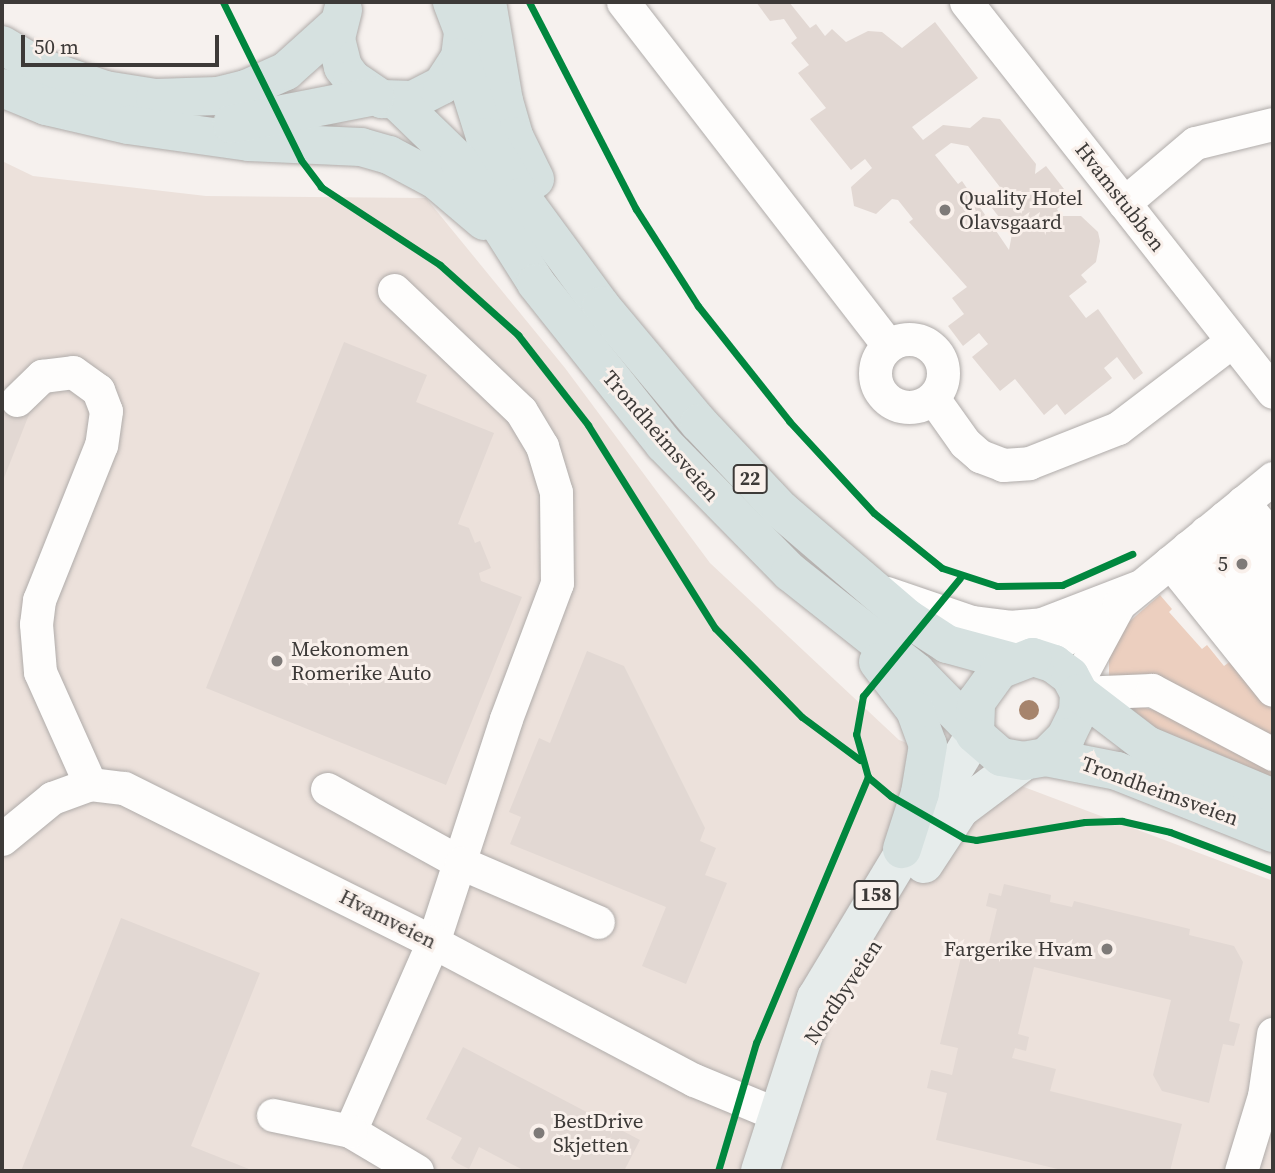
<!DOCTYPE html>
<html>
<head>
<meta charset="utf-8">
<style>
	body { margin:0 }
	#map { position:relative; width:1275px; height:1173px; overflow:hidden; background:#f6f1ee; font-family:"Source Serif 4",serif }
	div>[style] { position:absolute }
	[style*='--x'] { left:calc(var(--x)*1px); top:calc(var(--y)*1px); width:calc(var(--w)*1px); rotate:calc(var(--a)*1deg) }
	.built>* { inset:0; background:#ece1db }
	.green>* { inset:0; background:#eccfbf }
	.building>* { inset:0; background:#e2d8d3 }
	.roads { filter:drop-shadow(0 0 2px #b0acaa) drop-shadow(0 0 2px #b0acaa) }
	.minor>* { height:33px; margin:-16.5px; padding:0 16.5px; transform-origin:16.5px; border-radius:16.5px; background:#fefdfc }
	.minor>.ring { margin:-16.5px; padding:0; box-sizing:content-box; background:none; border:33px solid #fefdfc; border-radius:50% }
	.major>* { height:38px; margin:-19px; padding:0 19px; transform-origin:19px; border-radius:19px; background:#e6eceb }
	.highway>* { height:38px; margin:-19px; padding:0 19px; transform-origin:19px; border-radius:19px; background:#d6e1e0 }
	.cycleway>* { height:7px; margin:-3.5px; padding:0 3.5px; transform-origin:3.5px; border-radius:3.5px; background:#00873e }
	.trees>* { width:20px; height:20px; margin:-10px; border-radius:50%; background:#a6846c }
	.dots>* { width:19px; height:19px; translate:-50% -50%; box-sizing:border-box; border:4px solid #f9f0eb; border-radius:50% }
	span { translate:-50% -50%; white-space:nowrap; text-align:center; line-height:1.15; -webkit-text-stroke:6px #f9f0eb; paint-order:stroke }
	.shield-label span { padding:2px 5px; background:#f9f0eb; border:2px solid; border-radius:5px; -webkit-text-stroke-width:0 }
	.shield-label { font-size:19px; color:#3d3a38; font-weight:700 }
	.street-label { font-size:21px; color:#3d3a38 }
	.poi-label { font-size:21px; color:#3d3a38 }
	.left { translate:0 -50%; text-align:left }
	.right { translate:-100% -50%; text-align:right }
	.frame { position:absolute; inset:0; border:4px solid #3d3a38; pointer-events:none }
	.scale { position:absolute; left:21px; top:35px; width:198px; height:32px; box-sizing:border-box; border:4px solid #3d3a38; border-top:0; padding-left:9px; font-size:21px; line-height:24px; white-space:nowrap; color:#3d3a38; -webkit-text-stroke:5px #f9f0eb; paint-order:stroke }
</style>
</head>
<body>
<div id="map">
	<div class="built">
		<i style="clip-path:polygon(2px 161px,33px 176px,206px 196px,426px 198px,565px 368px,710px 563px,899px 740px,1273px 881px,1273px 1171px,2px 1171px)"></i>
	</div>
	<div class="green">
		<i style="clip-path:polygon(1160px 595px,1172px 609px,1169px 612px,1202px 649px,1207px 645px,1224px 666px,1237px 656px,1273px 701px,1273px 741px,1149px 674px,1109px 677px,1109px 654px,1122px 628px)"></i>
		<i style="clip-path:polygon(1124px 703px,1167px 713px,1273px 772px,1273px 783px,1165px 738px)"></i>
	</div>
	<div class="building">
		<i style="clip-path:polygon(evenodd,756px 2px,789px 2px,810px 28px,816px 24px,825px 36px,832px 29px,846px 42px,868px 31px,882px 32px,902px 48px,935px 22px,978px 78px,912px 127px,923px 140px,943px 125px,970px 128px,983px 117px,1000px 119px,1036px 164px,1035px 174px,1046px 166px,1071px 198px,1057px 209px,1061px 216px,1081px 216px,1098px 232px,1100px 241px,1096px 262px,1081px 275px,1087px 282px,1069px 296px,1086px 318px,1098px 309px,1143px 373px,1134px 380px,1117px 357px,1104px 368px,1112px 378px,1065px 415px,1057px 404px,1044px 415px,1015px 379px,1000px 391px,972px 357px,988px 344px,979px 333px,963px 346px,948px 326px,964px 314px,952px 298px,967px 287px,909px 222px,913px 219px,898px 200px,892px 199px,876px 214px,854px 206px,851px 187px,872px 168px,865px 159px,851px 170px,810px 119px,826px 108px,798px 73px,809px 65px,791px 43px,797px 38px,784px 19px,770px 21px,756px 2px,951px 143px,968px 146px,1003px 191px,1013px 192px,992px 208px,1012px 234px,1009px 250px,962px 181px,958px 184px,935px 155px,951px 143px)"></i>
		<i style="clip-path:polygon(344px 342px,427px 375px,416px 402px,494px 433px,458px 524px,469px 528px,475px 543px,480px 541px,491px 568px,479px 573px,481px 581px,522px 597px,446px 785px,206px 688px)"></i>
		<i style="clip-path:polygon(2px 394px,32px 407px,2px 483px)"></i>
		<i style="clip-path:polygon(587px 651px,624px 666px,705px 828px,700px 841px,716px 848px,705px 875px,727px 883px,686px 984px,642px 966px,666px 907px,510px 844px,521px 817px,509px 812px,539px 738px,550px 743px)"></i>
		<i style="clip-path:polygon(1004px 884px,1051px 895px,1050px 902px,1072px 907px,1074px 901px,1190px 929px,1189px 935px,1234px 946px,1243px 962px,1229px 1021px,1240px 1024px,1234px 1046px,1223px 1044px,1209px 1103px,1162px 1091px,1153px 1075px,1171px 1000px,1034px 967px,1018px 1034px,1029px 1037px,1026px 1051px,1015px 1048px,1012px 1058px,1056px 1069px,1050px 1091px,1182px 1124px,1170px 1171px,1066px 1171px,936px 1140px,947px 1093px,927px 1088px,931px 1070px,952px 1075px,958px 1048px,940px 1044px,963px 949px,986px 955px,997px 909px,986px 906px,989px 893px,1001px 896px)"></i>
		<i style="clip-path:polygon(121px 918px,260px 973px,191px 1146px,254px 1171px,21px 1171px)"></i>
		<i style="clip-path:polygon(463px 1047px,640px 1140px,624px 1171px,525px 1171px,479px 1147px,469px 1169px,457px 1163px,451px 1158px,462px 1138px,426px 1119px)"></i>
	</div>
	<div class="roads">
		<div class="minor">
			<i style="--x:623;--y:2;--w:433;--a:52.3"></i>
			<i style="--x:966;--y:2;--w:496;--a:51.8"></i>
			<i style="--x:1124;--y:203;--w:93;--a:-40.2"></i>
			<i style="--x:1195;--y:143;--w:80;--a:-13.7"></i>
			<i style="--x:394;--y:290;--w:175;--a:43.6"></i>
			<i style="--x:521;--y:411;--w:41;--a:59"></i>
			<i style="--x:542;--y:446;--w:48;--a:73.1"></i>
			<i style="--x:556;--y:492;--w:91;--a:89.4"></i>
			<i style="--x:557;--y:583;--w:145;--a:110.6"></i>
			<i style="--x:506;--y:719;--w:235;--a:108.1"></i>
			<i style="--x:433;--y:942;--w:206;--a:113.7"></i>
			<i style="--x:350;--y:1131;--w:78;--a:30.8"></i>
			<i class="ring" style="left:875px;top:339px;width:35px;height:35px"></i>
			<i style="--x:933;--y:398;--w:55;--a:54.6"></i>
			<i style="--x:965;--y:443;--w:20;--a:41"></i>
			<i style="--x:980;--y:456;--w:25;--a:21"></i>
			<i style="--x:1003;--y:465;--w:26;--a:-4"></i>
			<i style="--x:1029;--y:463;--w:96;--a:-21.5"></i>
			<i style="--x:1118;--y:428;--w:143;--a:-37.3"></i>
			<i style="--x:17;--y:400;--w:35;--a:-44"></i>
			<i style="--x:42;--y:376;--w:31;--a:-7"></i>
			<i style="--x:73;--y:372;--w:31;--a:36"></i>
			<i style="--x:98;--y:390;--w:22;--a:69"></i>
			<i style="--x:106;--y:411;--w:34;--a:98"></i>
			<i style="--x:101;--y:445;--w:167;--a:111.8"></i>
			<i style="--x:39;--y:600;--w:24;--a:97"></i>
			<i style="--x:36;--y:624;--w:48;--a:85.2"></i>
			<i style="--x:40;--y:672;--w:123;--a:65.9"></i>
			<i style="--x:1243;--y:502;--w:48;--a:51"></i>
			<i style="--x:1225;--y:517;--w:76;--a:50.9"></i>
			<i style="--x:1206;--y:532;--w:106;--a:50.7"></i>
			<i style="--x:1188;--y:547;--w:135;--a:51"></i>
			<i style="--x:1170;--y:562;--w:164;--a:51.2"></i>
			<i style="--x:887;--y:593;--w:89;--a:19"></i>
			<i style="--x:971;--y:622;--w:38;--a:7"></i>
			<i style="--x:1009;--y:627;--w:33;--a:-5"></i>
			<i style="--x:1042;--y:624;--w:103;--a:-21.1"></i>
			<i style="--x:1033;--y:657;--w:84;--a:-29.3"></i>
			<i style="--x:1076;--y:684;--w:91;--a:-61.7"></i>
			<i style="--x:1119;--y:604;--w:199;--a:-39.3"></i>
			<i style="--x:1079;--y:693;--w:73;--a:-2.4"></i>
			<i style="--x:1152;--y:690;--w:137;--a:27.9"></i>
			<i style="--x:327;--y:789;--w:153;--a:28.9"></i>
			<i style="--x:461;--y:863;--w:149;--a:23.3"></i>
			<i style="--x:2;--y:839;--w:65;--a:-39.4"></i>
			<i style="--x:52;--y:798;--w:40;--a:-20.2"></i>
			<i style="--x:90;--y:784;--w:34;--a:7"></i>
			<i style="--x:124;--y:788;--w:345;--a:26.5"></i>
			<i style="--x:433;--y:942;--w:295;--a:27.9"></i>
			<i style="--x:694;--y:1080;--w:89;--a:22.5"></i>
			<i style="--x:273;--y:1115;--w:79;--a:11.7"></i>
			<i style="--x:1241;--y:1171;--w:78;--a:-73"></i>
			<i style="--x:1264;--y:1096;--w:63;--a:-81.7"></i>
		</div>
		<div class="major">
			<i style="--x:924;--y:864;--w:66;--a:-56.8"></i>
			<i style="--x:960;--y:809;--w:80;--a:-36.9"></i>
			<i style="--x:760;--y:1171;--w:182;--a:-72.1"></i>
			<i style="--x:816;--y:998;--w:308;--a:-58.9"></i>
		</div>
		<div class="highway">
			<i style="--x:487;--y:2;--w:100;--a:80.3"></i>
			<i style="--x:504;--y:101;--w:36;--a:74"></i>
			<i style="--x:514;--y:136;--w:48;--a:64"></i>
			<i style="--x:343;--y:10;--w:30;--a:104"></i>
			<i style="--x:336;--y:39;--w:29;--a:76"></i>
			<i style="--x:343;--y:67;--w:15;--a:53"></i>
			<i style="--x:352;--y:79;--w:36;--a:34"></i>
			<i style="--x:382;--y:99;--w:31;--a:2"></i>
			<i style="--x:413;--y:100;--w:33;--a:-27"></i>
			<i style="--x:442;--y:85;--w:33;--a:-57"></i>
			<i style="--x:460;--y:57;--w:26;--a:-83"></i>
			<i style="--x:463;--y:31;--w:31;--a:-111"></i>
			<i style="--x:2;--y:45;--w:43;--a:30.7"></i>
			<i style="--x:39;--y:67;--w:70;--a:19.2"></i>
			<i style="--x:105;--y:90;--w:51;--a:9.1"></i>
			<i style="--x:155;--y:98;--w:63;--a:-1.8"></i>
			<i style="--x:218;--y:96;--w:29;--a:-14"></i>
			<i style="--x:246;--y:89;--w:44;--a:-24.2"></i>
			<i style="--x:286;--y:71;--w:69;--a:-42"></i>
			<i style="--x:460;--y:57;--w:84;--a:72.6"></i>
			<i style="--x:485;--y:137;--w:70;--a:59"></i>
			<i style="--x:521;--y:197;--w:135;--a:53.7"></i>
			<i style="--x:601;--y:306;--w:153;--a:50.1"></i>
			<i style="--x:699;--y:423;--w:120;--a:46.7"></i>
			<i style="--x:781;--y:510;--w:166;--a:40.6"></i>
			<i style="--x:907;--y:618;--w:48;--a:33"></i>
			<i style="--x:947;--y:644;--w:68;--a:15.3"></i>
			<i style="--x:2;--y:88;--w:48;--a:22.2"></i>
			<i style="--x:46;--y:106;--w:84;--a:13"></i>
			<i style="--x:128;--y:125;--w:122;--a:8"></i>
			<i style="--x:249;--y:142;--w:112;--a:2.6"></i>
			<i style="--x:361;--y:147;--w:29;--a:16"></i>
			<i style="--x:389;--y:155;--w:53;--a:28"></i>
			<i style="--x:436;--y:180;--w:63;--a:40.5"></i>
			<i style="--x:397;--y:101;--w:86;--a:44.1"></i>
			<i style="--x:459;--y:161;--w:144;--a:57.7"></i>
			<i style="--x:536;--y:283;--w:206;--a:51.5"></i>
			<i style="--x:664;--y:444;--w:180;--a:45.5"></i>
			<i style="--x:790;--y:572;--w:161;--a:38.4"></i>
			<i style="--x:916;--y:672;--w:80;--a:45.5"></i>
			<i style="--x:232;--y:124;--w:146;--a:-11.1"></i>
			<i style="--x:1033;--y:657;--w:22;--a:18"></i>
			<i style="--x:1054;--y:664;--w:20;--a:37"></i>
			<i style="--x:1070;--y:676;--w:19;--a:62"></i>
			<i style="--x:1079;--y:693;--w:19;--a:93"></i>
			<i style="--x:1078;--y:712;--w:28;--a:116"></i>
			<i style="--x:1066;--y:737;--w:28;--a:135"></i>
			<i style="--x:1046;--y:757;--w:22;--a:170"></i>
			<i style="--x:1024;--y:761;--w:23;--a:-170"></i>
			<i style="--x:1001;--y:757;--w:35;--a:-139"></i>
			<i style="--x:975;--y:734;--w:32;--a:-88"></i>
			<i style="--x:976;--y:702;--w:39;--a:-54"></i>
			<i style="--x:999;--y:670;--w:36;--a:-21"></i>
			<i style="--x:878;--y:662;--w:61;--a:52.4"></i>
			<i style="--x:915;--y:710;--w:37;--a:70"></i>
			<i style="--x:928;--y:745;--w:49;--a:99.5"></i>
			<i style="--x:920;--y:793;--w:59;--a:107.8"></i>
			<i style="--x:1079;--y:693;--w:86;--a:37.4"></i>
			<i style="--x:1147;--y:745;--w:137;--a:22.8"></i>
			<i style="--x:1046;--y:757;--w:72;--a:11.2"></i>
			<i style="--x:1117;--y:771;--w:168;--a:21.7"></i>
		</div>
	</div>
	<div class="cycleway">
		<i style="--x:223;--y:2;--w:176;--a:63.7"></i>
		<i style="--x:301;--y:160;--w:34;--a:53"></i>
		<i style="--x:321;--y:187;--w:142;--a:33.2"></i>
		<i style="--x:440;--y:265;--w:105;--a:41.9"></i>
		<i style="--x:518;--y:335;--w:114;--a:52.1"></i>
		<i style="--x:588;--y:425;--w:239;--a:58"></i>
		<i style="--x:715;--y:628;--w:124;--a:45.7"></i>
		<i style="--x:802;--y:717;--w:72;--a:36.6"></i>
		<i style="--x:529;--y:2;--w:233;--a:62.7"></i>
		<i style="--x:636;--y:209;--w:115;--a:57.4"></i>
		<i style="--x:698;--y:306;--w:147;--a:51.6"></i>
		<i style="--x:789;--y:421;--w:125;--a:47.3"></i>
		<i style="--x:874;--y:513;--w:87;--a:39"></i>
		<i style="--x:942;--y:568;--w:58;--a:18.1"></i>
		<i style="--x:997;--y:586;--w:65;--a:-0.9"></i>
		<i style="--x:1062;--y:585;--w:77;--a:-23.9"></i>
		<i style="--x:960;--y:578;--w:153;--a:129.4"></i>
		<i style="--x:863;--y:696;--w:39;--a:100"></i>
		<i style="--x:856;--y:734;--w:45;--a:74.4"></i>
		<i style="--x:868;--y:777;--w:30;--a:40"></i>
		<i style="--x:891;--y:796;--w:84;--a:29.9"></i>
		<i style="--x:964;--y:838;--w:12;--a:9"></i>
		<i style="--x:976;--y:840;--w:110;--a:-9.4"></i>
		<i style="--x:1085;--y:822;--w:37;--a:-2"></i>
		<i style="--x:1122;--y:821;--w:49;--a:12.9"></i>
		<i style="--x:1170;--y:832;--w:110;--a:20.7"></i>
		<i style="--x:718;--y:1171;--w:134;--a:-73.5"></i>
		<i style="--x:756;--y:1043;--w:289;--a:-67.2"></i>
	</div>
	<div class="trees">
		<i style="left:1029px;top:710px"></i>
	</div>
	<div class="dots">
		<i style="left:945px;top:210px;background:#7e7a78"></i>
		<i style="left:1242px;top:564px;background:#7e7a78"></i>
		<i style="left:277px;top:661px;background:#7e7a78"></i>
		<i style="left:1107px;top:949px;background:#7e7a78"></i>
		<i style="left:539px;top:1133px;background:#7e7a78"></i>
	</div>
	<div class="shield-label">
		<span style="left:750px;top:479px">22</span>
		<span style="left:876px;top:895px">158</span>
	</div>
	<div class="street-label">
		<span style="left:1120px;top:197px;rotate:52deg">Hvamstubben</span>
		<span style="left:661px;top:436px;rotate:49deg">Trondheimsveien</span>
		<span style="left:1160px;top:791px;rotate:20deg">Trondheimsveien</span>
		<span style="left:388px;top:919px;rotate:27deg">Hvamveien</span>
		<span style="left:843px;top:992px;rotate:-56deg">Nordbyveien</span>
	</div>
	<div class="poi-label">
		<span class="left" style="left:959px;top:210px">Quality Hotel<br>Olavsgaard</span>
		<span class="right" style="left:1228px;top:564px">5</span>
		<span class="left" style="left:291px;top:661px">Mekonomen<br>Romerike Auto</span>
		<span class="right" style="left:1093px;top:949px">Fargerike Hvam</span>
		<span class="left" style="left:553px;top:1133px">BestDrive<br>Skjetten</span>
	</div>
	<div class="frame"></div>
	<div class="scale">50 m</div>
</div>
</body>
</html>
